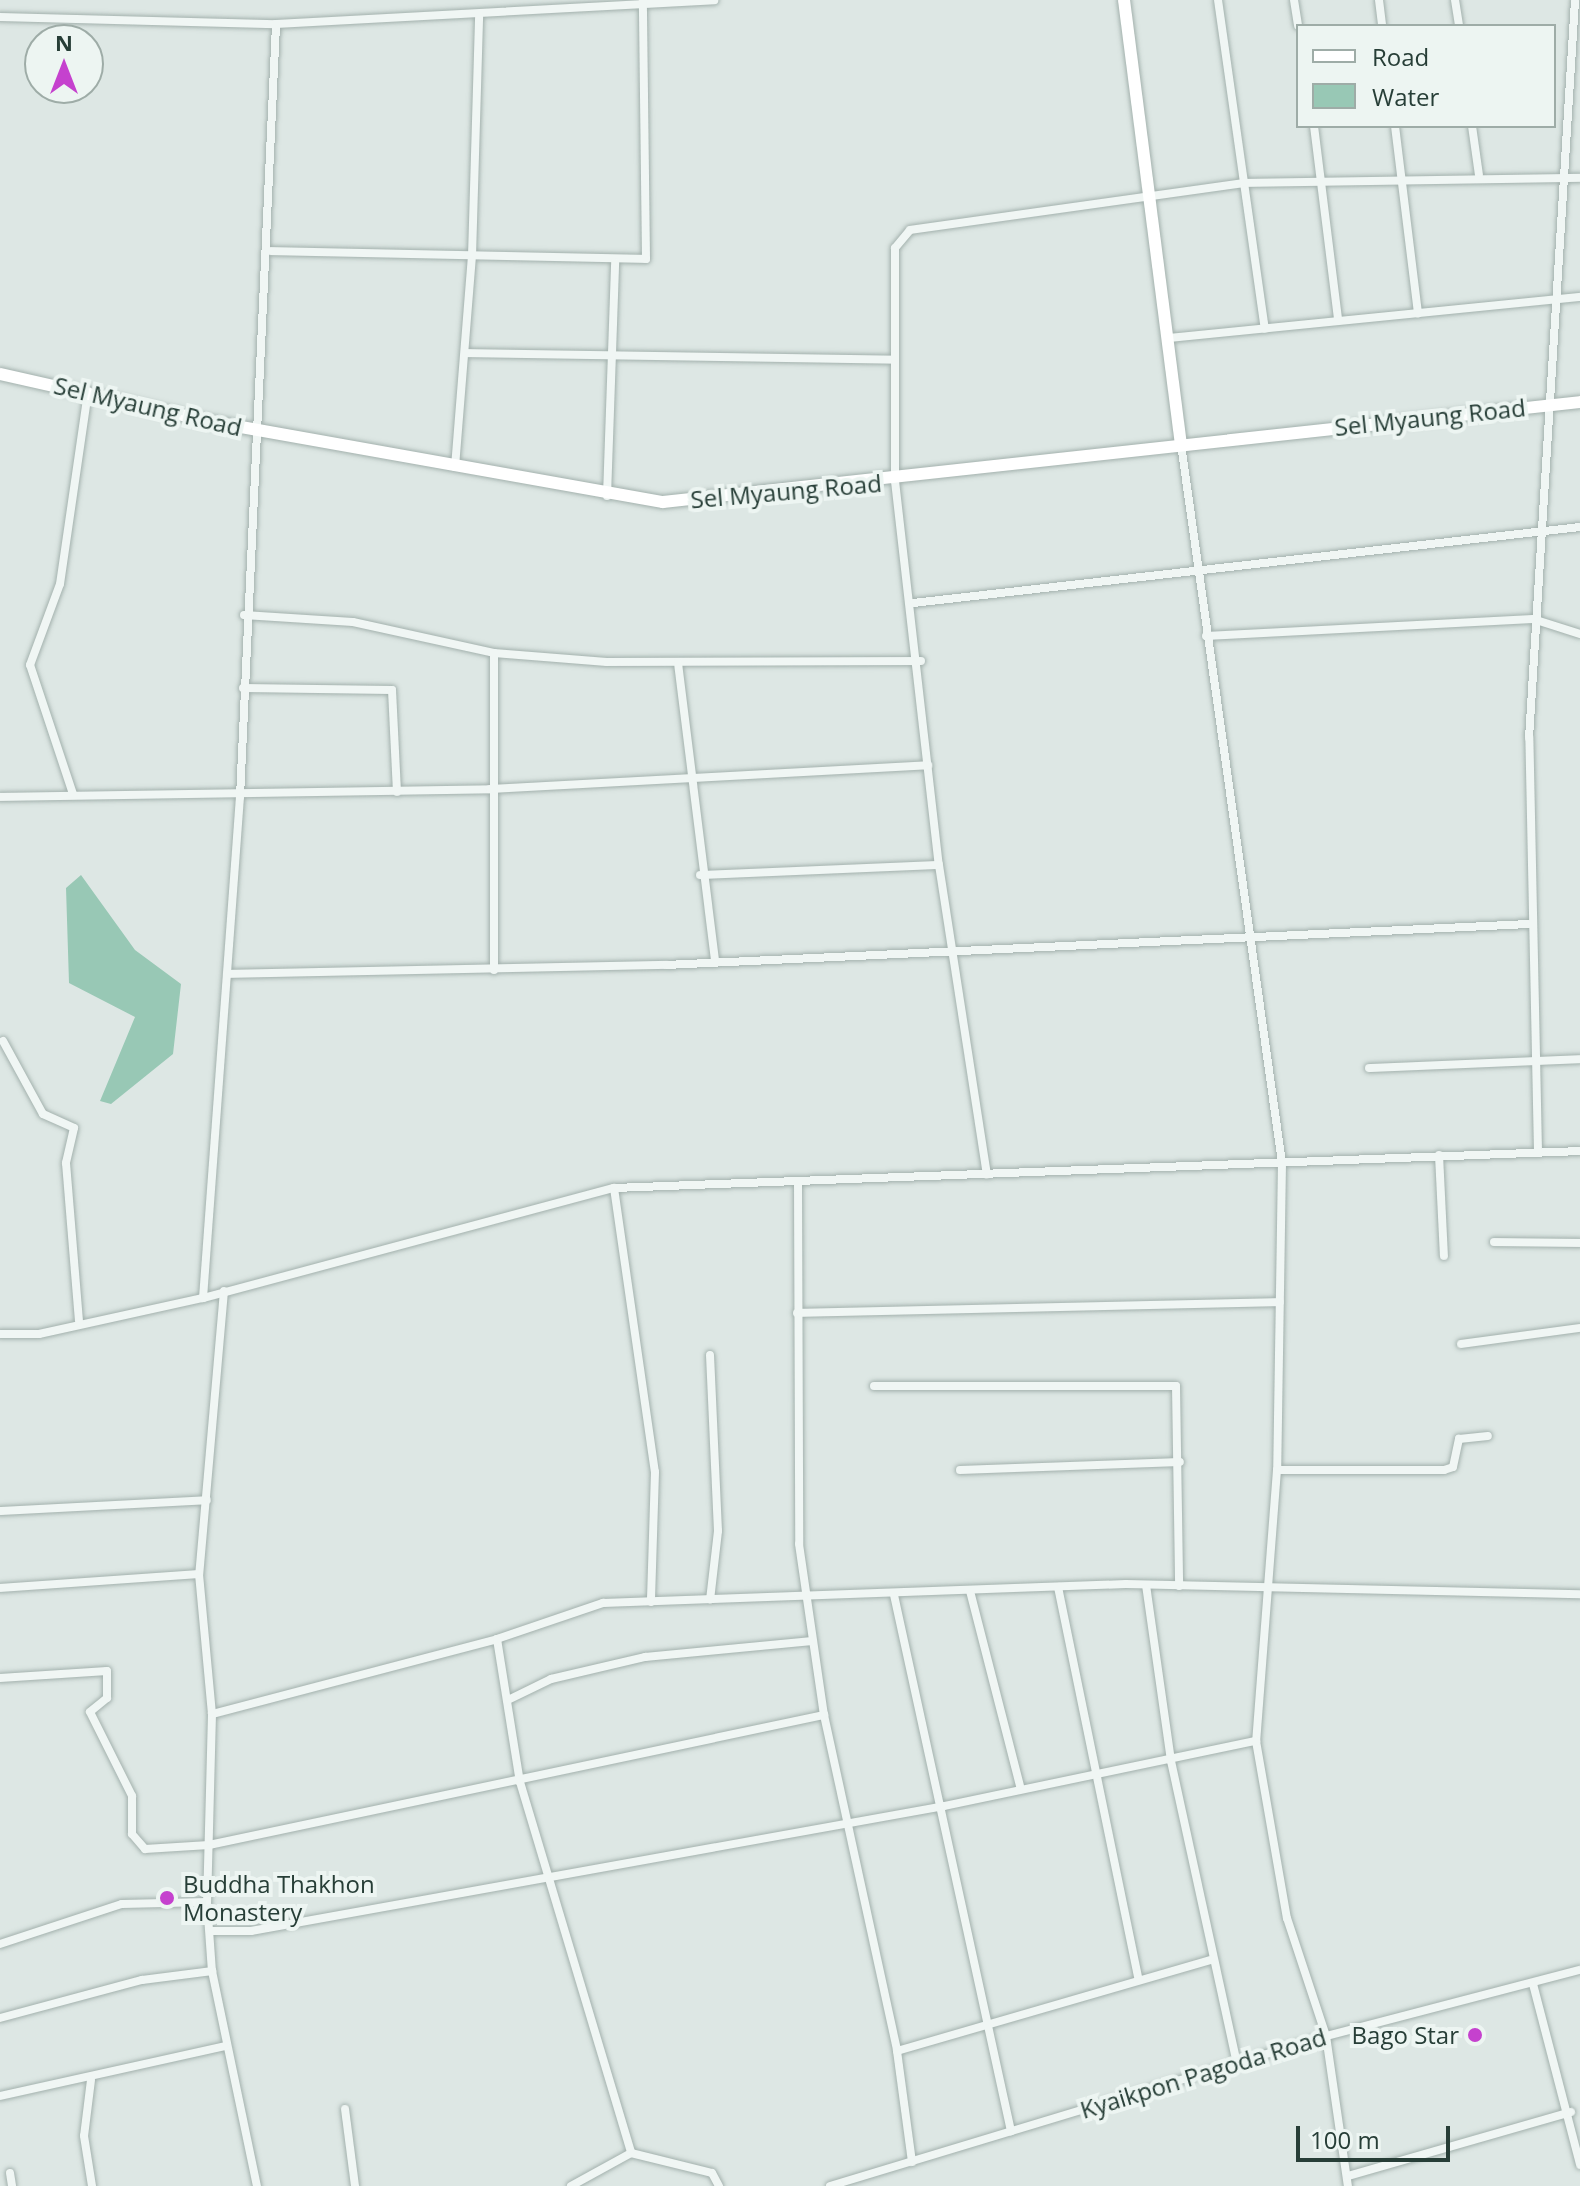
<!DOCTYPE html>
<html>
<head>
<meta charset="utf-8">
<style>
	body { margin:0 }
	#map { position:relative; width:1580px; height:2186px; overflow:hidden; background:#dde7e4; font-family:"Open Sans",sans-serif }
	div>[style] { position:absolute }
	[style*='--x'] { left:calc(var(--x)*1px); top:calc(var(--y)*1px); width:calc(var(--w)*1px); rotate:calc(var(--a)*1deg) }
	.water>* { inset:0; background:#98c8b5 }
	.roads { filter:drop-shadow(0 0 2px #a3b1ad) drop-shadow(0 0 2px #a3b1ad) }
	.street>* { height:8px; margin:-4px; padding:0 4px; transform-origin:4px; border-radius:4px; background:#f0f6f4 }
	.secondary>* { height:12px; margin:-6px; padding:0 6px; transform-origin:6px; border-radius:6px; background:#fff }
	.dots>* { width:22px; height:22px; translate:-50% -50%; box-sizing:border-box; border:4px solid #edf5f2; border-radius:50% }
	span { translate:-50% -50%; white-space:nowrap; text-align:center; line-height:1.15; -webkit-text-stroke:8px #edf5f2; paint-order:stroke }
	.street-label { font-size:24px; color:#273e37 }
	.poi-label { font-size:24px; color:#273e37 }
	.left { translate:0 -50%; text-align:left }
	.right { translate:-100% -50%; text-align:right }
	.legend { position:absolute; left:1296px; top:24px; width:260px; height:104px; box-sizing:border-box; background:#edf5f2; border:2px solid #9eaca7; margin:0; padding:10px 14px; list-style:none; font-size:24px; color:#273e37 }
	.legend li { display:flex; align-items:center; gap:16px; height:40px }
	.legend b { width:40px; border:2px solid #9eaca7 }
	.north { position:absolute; left:24px; top:24px; width:80px; height:80px; box-sizing:border-box; background:#edf5f2; border:2px solid #9eaca7; border-radius:50%; rotate:0deg; font-size:22px; font-weight:700; line-height:32px; text-align:center; color:#273e37 }
	.north::after { content:''; display:block; margin:auto; width:28px; height:36px; background:#c541ce; clip-path:polygon(50% 0,100% 100%,50% 72%,0 100%) }
	.scale { position:absolute; left:1296px; top:2126px; width:154px; height:36px; box-sizing:border-box; border:4px solid #273e37; border-top:0; padding-left:10px; font-size:24px; line-height:28px; white-space:nowrap; color:#273e37; -webkit-text-stroke:6px #edf5f2; paint-order:stroke }
</style>
</head>
<body>
<div id="map">
	<div class="water">
		<i style="clip-path:polygon(81px 875px,135px 950px,181px 984px,173px 1054px,111px 1104px,100px 1101px,135px 1017px,69px 983px,66px 888px)"></i>
	</div>
	<div class="roads">
		<div class="street">
			<i style="--x:1218;--y:0;--w:332;--a:81.9"></i>
			<i style="--x:1294;--y:0;--w:26;--a:81"></i>
			<i style="--x:1379;--y:0;--w:26;--a:83"></i>
			<i style="--x:1455;--y:0;--w:26;--a:81"></i>
			<i style="--x:0;--y:17;--w:276;--a:1.5"></i>
			<i style="--x:276;--y:24;--w:439;--a:-3.1"></i>
			<i style="--x:1314;--y:126;--w:195;--a:82.9"></i>
			<i style="--x:1395;--y:126;--w:189;--a:83"></i>
			<i style="--x:1472;--y:126;--w:49;--a:81.9"></i>
			<i style="--x:271;--y:251;--w:375;--a:1.2"></i>
			<i style="--x:646;--y:259;--w:258;--a:-90.7"></i>
			<i style="--x:1168;--y:338;--w:414;--a:-5.7"></i>
			<i style="--x:465;--y:353;--w:430;--a:0.9"></i>
			<i style="--x:895;--y:360;--w:121;--a:90"></i>
			<i style="--x:895;--y:481;--w:387;--a:83.5"></i>
			<i style="--x:939;--y:865;--w:313;--a:81.2"></i>
			<i style="--x:895;--y:360;--w:112;--a:-90"></i>
			<i style="--x:895;--y:248;--w:23;--a:-50"></i>
			<i style="--x:910;--y:230;--w:337;--a:-8"></i>
			<i style="--x:1244;--y:183;--w:336;--a:-0.9"></i>
			<i style="--x:1181;--y:444;--w:726;--a:82"></i>
			<i style="--x:1282;--y:1163;--w:307;--a:90.9"></i>
			<i style="--x:1277;--y:1470;--w:272;--a:94.4"></i>
			<i style="--x:1256;--y:1741;--w:180;--a:80.1"></i>
			<i style="--x:1287;--y:1918;--w:124;--a:71.7"></i>
			<i style="--x:1326;--y:2036;--w:152;--a:81.7"></i>
			<i style="--x:455;--y:467;--w:212;--a:-85.4"></i>
			<i style="--x:472;--y:256;--w:239;--a:-88.3"></i>
			<i style="--x:607;--y:496;--w:234;--a:-88"></i>
			<i style="--x:913;--y:603;--w:671;--a:-6.5"></i>
			<i style="--x:244;--y:615;--w:109;--a:3.7"></i>
			<i style="--x:353;--y:622;--w:144;--a:12.4"></i>
			<i style="--x:494;--y:653;--w:113;--a:4.6"></i>
			<i style="--x:607;--y:662;--w:314;--a:-0.2"></i>
			<i style="--x:1206;--y:636;--w:327;--a:-3"></i>
			<i style="--x:1533;--y:619;--w:49;--a:17.7"></i>
			<i style="--x:494;--y:653;--w:317;--a:90"></i>
			<i style="--x:678;--y:663;--w:301;--a:82.9"></i>
			<i style="--x:243;--y:688;--w:149;--a:0.8"></i>
			<i style="--x:392;--y:690;--w:102;--a:87.2"></i>
			<i style="--x:73;--y:794;--w:136;--a:-108.4"></i>
			<i style="--x:30;--y:665;--w:86;--a:-69.7"></i>
			<i style="--x:60;--y:584;--w:195;--a:-81.7"></i>
			<i style="--x:0;--y:797;--w:490;--a:-0.9"></i>
			<i style="--x:490;--y:789;--w:439;--a:-3.1"></i>
			<i style="--x:700;--y:875;--w:239;--a:-2.4"></i>
			<i style="--x:227;--y:974;--w:439;--a:-1.2"></i>
			<i style="--x:666;--y:965;--w:864;--a:-2.72"></i>
			<i style="--x:3;--y:1041;--w:83;--a:61.3"></i>
			<i style="--x:43;--y:1114;--w:34;--a:24"></i>
			<i style="--x:74;--y:1128;--w:36;--a:103"></i>
			<i style="--x:66;--y:1163;--w:158;--a:85.3"></i>
			<i style="--x:1369;--y:1068;--w:211;--a:-2.4"></i>
			<i style="--x:1538;--y:1151;--w:413;--a:-91.2"></i>
			<i style="--x:1529;--y:738;--w:739;--a:-86.43"></i>
			<i style="--x:1439;--y:1155;--w:101;--a:87.2"></i>
			<i style="--x:798;--y:1182;--w:362;--a:89.8"></i>
			<i style="--x:799;--y:1544;--w:173;--a:81.7"></i>
			<i style="--x:824;--y:1715;--w:344;--a:77.7"></i>
			<i style="--x:897;--y:2051;--w:112;--a:82.3"></i>
			<i style="--x:614;--y:1188;--w:287;--a:81.8"></i>
			<i style="--x:655;--y:1472;--w:130;--a:91.8"></i>
			<i style="--x:1494;--y:1242;--w:86;--a:0.7"></i>
			<i style="--x:224;--y:1291;--w:284;--a:95"></i>
			<i style="--x:199;--y:1574;--w:141;--a:84.7"></i>
			<i style="--x:212;--y:1714;--w:188;--a:91.5"></i>
			<i style="--x:207;--y:1902;--w:69;--a:85.9"></i>
			<i style="--x:212;--y:1971;--w:220;--a:78.2"></i>
			<i style="--x:203;--y:1298;--w:502;--a:-85.78"></i>
			<i style="--x:240;--y:797;--w:774;--a:-87.33"></i>
			<i style="--x:797;--y:1313;--w:483;--a:-1.3"></i>
			<i style="--x:0;--y:1334;--w:39;--a:0"></i>
			<i style="--x:39;--y:1334;--w:168;--a:-12.4"></i>
			<i style="--x:203;--y:1298;--w:425;--a:-15"></i>
			<i style="--x:614;--y:1188;--w:967;--a:-2.19"></i>
			<i style="--x:1461;--y:1344;--w:120;--a:-7.7"></i>
			<i style="--x:710;--y:1355;--w:176;--a:87.4"></i>
			<i style="--x:718;--y:1531;--w:69;--a:96.6"></i>
			<i style="--x:874;--y:1386;--w:302;--a:0"></i>
			<i style="--x:1176;--y:1386;--w:200;--a:89.1"></i>
			<i style="--x:960;--y:1470;--w:220;--a:-2.1"></i>
			<i style="--x:1277;--y:1470;--w:167;--a:0"></i>
			<i style="--x:1444;--y:1470;--w:9;--a:-18"></i>
			<i style="--x:1453;--y:1467;--w:29;--a:-78"></i>
			<i style="--x:1459;--y:1439;--w:29;--a:-6"></i>
			<i style="--x:0;--y:1511;--w:207;--a:-3"></i>
			<i style="--x:1146;--y:1585;--w:178;--a:81.9"></i>
			<i style="--x:1171;--y:1761;--w:309;--a:77.7"></i>
			<i style="--x:1058;--y:1587;--w:401;--a:78.4"></i>
			<i style="--x:0;--y:1588;--w:199;--a:-4"></i>
			<i style="--x:970;--y:1591;--w:201;--a:75.6"></i>
			<i style="--x:894;--y:1595;--w:549;--a:77.69"></i>
			<i style="--x:497;--y:1639;--w:145;--a:80.9"></i>
			<i style="--x:520;--y:1782;--w:387;--a:73.3"></i>
			<i style="--x:631;--y:2153;--w:83;--a:13.9"></i>
			<i style="--x:712;--y:2173;--w:15;--a:62"></i>
			<i style="--x:0;--y:1678;--w:107;--a:-3.7"></i>
			<i style="--x:107;--y:1671;--w:27;--a:90"></i>
			<i style="--x:107;--y:1698;--w:22;--a:141"></i>
			<i style="--x:90;--y:1712;--w:94;--a:63.4"></i>
			<i style="--x:132;--y:1796;--w:38;--a:90"></i>
			<i style="--x:132;--y:1834;--w:20;--a:49"></i>
			<i style="--x:145;--y:1849;--w:64;--a:-3.6"></i>
			<i style="--x:209;--y:1845;--w:629;--a:-11.94"></i>
			<i style="--x:510;--y:1699;--w:46;--a:-26"></i>
			<i style="--x:551;--y:1679;--w:97;--a:-13.2"></i>
			<i style="--x:645;--y:1657;--w:168;--a:-5.5"></i>
			<i style="--x:212;--y:1714;--w:295;--a:-14.7"></i>
			<i style="--x:497;--y:1639;--w:112;--a:-18.8"></i>
			<i style="--x:603;--y:1603;--w:523;--a:-2.08"></i>
			<i style="--x:1126;--y:1584;--w:454;--a:1.3"></i>
			<i style="--x:210;--y:1931;--w:41;--a:0"></i>
			<i style="--x:251;--y:1931;--w:704;--a:-10.22"></i>
			<i style="--x:944;--y:1806;--w:319;--a:-11.8"></i>
			<i style="--x:0;--y:1944;--w:128;--a:-18.2"></i>
			<i style="--x:122;--y:1904;--w:85;--a:-1.3"></i>
			<i style="--x:1533;--y:1984;--w:187;--a:75.4"></i>
			<i style="--x:0;--y:2018;--w:147;--a:-15"></i>
			<i style="--x:142;--y:1980;--w:71;--a:-7.3"></i>
			<i style="--x:897;--y:2051;--w:326;--a:-16.2"></i>
			<i style="--x:91;--y:2080;--w:56;--a:97.1"></i>
			<i style="--x:84;--y:2136;--w:51;--a:80.9"></i>
			<i style="--x:0;--y:2096;--w:231;--a:-12.5"></i>
			<i style="--x:345;--y:2109;--w:78;--a:82.6"></i>
			<i style="--x:10;--y:2173;--w:13;--a:81"></i>
			<i style="--x:1348;--y:2176;--w:232;--a:-16"></i>
			<i style="--x:571;--y:2186;--w:68;--a:-28.8"></i>
			<i style="--x:830;--y:2186;--w:518;--a:-16.83"></i>
			<i style="--x:1326;--y:2036;--w:262;--a:-14.6"></i>
		</div>
		<div class="secondary">
			<i style="--x:1124;--y:0;--w:448;--a:82.7"></i>
			<i style="--x:0;--y:374;--w:218;--a:12.7"></i>
			<i style="--x:213;--y:422;--w:457;--a:10.1"></i>
			<i style="--x:663;--y:502;--w:922;--a:-6.22"></i>
		</div>
	</div>
	<div class="dots">
		<i style="left:167px;top:1898px;background:#c541ce"></i>
		<i style="left:1475px;top:2035px;background:#c541ce"></i>
	</div>
	<div class="street-label">
		<span style="left:148px;top:406px;rotate:13deg">Sel Myaung Road</span>
		<span style="left:1430px;top:417px;rotate:-6deg">Sel Myaung Road</span>
		<span style="left:786px;top:491px;rotate:-5deg">Sel Myaung Road</span>
		<span style="left:1203px;top:2073px;rotate:-17deg">Kyaikpon Pagoda Road</span>
	</div>
	<div class="poi-label">
		<span class="left" style="left:183px;top:1898px">Buddha Thakhon<br>Monastery</span>
		<span class="right" style="left:1459px;top:2035px">Bago Star</span>
	</div>
	<ul class="legend">
	<li><b style="height:10px;background:#fff"></b>Road</li>
	<li><b style="height:22px;background:#98c8b5"></b>Water</li>
	</ul>
	<div class="north">N</div>
	<div class="scale">100 m</div>
</div>
</body>
</html>
